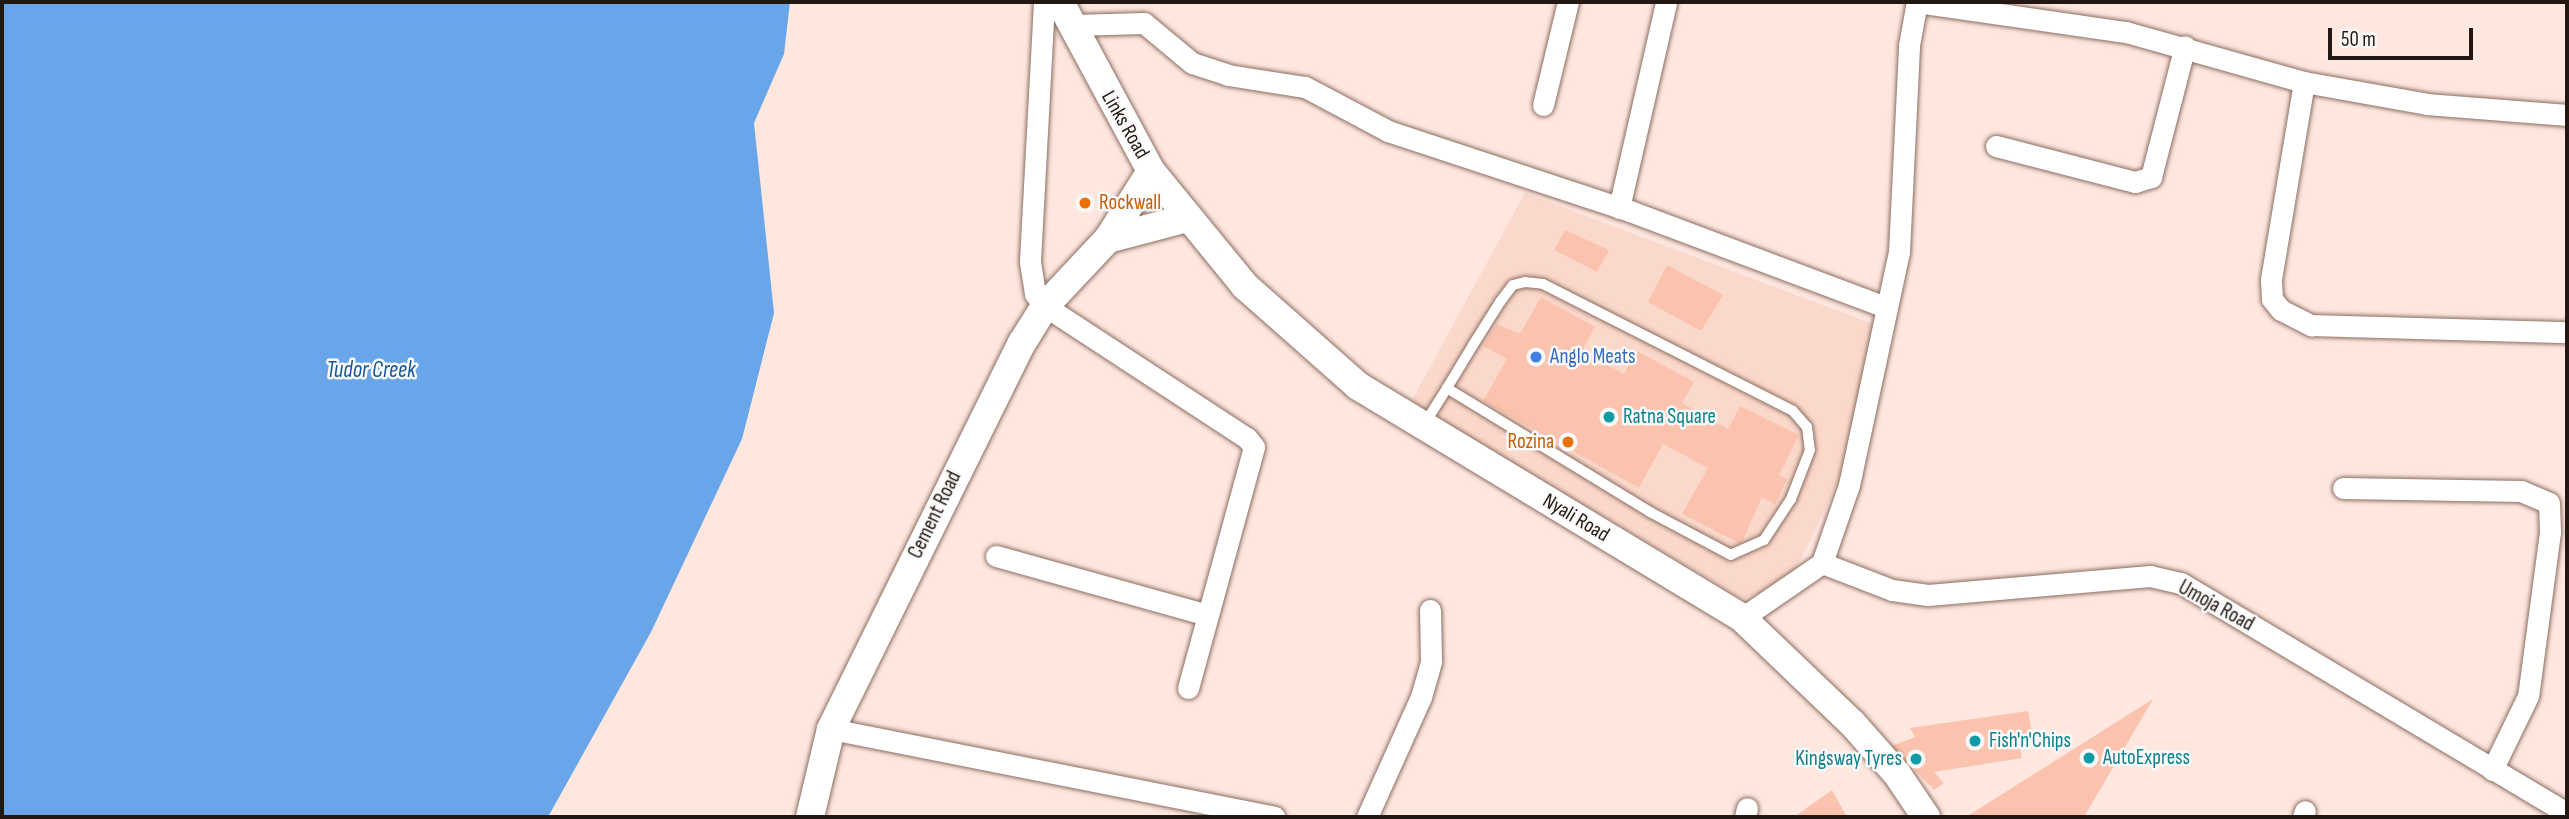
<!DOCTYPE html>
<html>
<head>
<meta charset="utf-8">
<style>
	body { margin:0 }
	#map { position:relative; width:2569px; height:819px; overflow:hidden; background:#fde7df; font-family:"Sofia Sans Condensed",sans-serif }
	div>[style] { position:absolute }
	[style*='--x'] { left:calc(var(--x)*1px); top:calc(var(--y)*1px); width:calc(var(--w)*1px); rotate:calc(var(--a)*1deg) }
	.built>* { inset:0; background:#fad8cb }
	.water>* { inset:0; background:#68a5e9 }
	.building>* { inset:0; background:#fbc3ad }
	.roads { filter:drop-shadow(0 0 2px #8c6d61) drop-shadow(0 0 2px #8c6d61) }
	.lane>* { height:10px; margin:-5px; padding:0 5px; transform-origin:5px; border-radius:5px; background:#fff }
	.street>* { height:21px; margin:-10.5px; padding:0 10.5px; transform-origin:10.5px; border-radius:10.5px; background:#fff }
	.secondary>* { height:28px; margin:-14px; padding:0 14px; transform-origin:14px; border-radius:14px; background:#fff }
	.dots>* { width:19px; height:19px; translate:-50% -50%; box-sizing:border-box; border:4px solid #f9f9f9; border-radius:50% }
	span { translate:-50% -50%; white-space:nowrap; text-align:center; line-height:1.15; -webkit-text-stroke:5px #f9f9f9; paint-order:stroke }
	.street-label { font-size:21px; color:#231712 }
	.food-label { font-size:21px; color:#c56008 }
	.left { translate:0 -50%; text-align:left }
	.right { translate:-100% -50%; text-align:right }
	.shop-label { font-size:21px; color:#366cbe }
	.culture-label { font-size:21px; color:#0d838f }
	.water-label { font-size:23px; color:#185795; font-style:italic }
	.frame { position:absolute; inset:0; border:4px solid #231712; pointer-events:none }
	.scale { position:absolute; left:2328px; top:28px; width:145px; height:32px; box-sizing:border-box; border:4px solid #231712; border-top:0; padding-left:9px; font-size:21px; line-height:24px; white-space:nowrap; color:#231712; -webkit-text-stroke:5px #f9f9f9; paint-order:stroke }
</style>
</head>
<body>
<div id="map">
	<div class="built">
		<i style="clip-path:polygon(1525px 193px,1873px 324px,1849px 459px,1790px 582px,1743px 599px,1411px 402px)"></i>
	</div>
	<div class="water">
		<i style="clip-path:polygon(2px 2px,790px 2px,784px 54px,754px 123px,774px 313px,742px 439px,651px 632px,548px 817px,2px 817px)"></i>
	</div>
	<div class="building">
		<i style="clip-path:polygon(1565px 230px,1609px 250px,1597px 272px,1554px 250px)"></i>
		<i style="clip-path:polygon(1667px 265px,1723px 295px,1701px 331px,1648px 302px)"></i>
		<i style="clip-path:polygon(1541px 297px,1595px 327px,1582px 351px,1624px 374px,1637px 351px,1694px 382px,1682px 403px,1728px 429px,1740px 406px,1799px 435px,1779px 475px,1787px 479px,1775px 505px,1762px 497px,1741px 544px,1682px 514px,1708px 468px,1663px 444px,1639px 488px,1483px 401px,1507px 359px,1483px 346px,1497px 324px,1520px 334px)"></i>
		<i style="clip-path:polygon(2153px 699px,2084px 817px,1966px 817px)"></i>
		<i style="clip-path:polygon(2028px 711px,2034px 744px,2020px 748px,2022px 758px,1934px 772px,1944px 783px,1934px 790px,1892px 746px,1915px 737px,1910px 728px)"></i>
		<i style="clip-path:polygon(1832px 790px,1847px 817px,1794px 817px)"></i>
	</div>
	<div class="roads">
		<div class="lane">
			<i style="--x:1425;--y:423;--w:41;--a:-57.8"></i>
			<i style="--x:1447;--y:388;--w:50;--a:-58.8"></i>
			<i style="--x:1473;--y:345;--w:51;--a:-57.9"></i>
			<i style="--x:1500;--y:302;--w:21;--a:-53"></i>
			<i style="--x:1513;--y:285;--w:12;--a:-14"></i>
			<i style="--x:1525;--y:282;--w:18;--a:6"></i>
			<i style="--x:1543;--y:284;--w:280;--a:26.9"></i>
			<i style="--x:1793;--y:411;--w:21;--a:49"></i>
			<i style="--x:1807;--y:427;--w:23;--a:83"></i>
			<i style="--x:1810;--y:450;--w:53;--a:111.2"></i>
			<i style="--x:1791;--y:499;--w:49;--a:123.4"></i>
			<i style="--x:1764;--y:540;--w:36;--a:156"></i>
			<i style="--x:1731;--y:555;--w:92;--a:-152"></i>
			<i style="--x:1650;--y:512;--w:238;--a:-148.6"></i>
		</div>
		<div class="street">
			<i style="--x:1044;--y:2;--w:260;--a:93.1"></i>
			<i style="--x:1030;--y:262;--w:32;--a:81"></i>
			<i style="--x:1035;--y:294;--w:16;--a:50"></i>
			<i style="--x:1045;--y:306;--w:241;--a:33.2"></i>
			<i style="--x:1247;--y:438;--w:11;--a:52"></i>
			<i style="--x:1254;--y:447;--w:250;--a:105.3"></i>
			<i style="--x:1917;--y:2;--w:211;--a:8.2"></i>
			<i style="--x:2126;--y:32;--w:185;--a:15.7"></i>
			<i style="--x:2304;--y:82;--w:125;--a:10.1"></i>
			<i style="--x:2427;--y:104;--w:140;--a:4.5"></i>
			<i style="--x:1072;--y:25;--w:72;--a:-1.6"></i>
			<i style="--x:1144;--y:23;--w:62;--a:39.8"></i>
			<i style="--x:1192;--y:63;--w:38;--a:18"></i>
			<i style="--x:1228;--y:75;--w:78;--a:8.9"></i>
			<i style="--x:1305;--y:87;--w:94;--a:27.9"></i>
			<i style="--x:1388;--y:131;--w:255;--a:18.3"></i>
			<i style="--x:1630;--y:211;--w:273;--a:20.6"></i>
			<i style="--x:2304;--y:82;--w:201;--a:99.5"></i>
			<i style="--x:2271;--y:280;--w:19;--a:87"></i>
			<i style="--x:2272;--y:299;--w:14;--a:51"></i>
			<i style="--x:2281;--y:310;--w:34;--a:27"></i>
			<i style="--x:2311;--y:325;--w:256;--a:1.6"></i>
			<i style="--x:1543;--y:105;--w:106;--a:-76.4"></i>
			<i style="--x:1996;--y:146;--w:144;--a:14.5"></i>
			<i style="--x:2135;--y:182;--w:17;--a:-17"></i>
			<i style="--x:2151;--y:177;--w:135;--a:-75.5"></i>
			<i style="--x:1619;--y:208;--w:211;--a:-77.1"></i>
			<i style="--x:2343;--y:488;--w:178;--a:1"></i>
			<i style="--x:2521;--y:491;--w:30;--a:23"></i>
			<i style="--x:2549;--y:503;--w:29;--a:88"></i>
			<i style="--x:2550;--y:532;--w:165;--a:97.6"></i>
			<i style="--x:2528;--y:696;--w:82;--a:115.9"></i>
			<i style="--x:996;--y:556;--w:219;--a:15.6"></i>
			<i style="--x:1822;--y:563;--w:75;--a:21.1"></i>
			<i style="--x:1892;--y:590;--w:36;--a:8"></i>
			<i style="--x:1928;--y:595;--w:223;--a:-4.9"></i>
			<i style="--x:2150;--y:576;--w:32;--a:13"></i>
			<i style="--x:2181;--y:583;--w:449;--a:30.8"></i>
			<i style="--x:1742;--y:618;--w:97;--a:-34.5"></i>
			<i style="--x:1822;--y:563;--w:83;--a:-70.9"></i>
			<i style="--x:1849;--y:485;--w:238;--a:-77.9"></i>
			<i style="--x:1899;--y:252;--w:207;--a:-87.2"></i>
			<i style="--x:1909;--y:45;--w:44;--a:-79.5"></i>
			<i style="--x:831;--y:729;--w:452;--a:11.2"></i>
			<i style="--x:1367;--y:817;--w:132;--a:-65.8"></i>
			<i style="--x:1421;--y:697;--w:37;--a:-74"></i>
			<i style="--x:1431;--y:661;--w:51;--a:-91.1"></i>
			<i style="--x:1745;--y:817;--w:9;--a:-77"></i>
			<i style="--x:2303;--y:817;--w:6;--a:-72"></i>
		</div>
		<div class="secondary">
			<i style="--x:1060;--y:2;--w:192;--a:61.7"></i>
			<i style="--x:1151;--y:171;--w:149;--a:50.7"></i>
			<i style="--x:1245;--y:286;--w:151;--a:41.5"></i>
			<i style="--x:1358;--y:386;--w:449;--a:31.1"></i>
			<i style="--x:1742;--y:618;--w:152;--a:43.7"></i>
			<i style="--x:1852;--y:723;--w:68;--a:48.6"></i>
			<i style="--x:1897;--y:774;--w:52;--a:56"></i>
			<i style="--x:1108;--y:239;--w:82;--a:-14.9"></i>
			<i style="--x:810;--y:817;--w:90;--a:-76.6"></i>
			<i style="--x:831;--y:729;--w:431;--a:-63.7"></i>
			<i style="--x:1022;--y:343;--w:44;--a:-58.1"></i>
			<i style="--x:1045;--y:306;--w:92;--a:-46.8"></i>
			<i style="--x:1108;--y:239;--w:80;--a:-57.7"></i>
		</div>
	</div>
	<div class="dots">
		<i style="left:1085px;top:203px;background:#e8710a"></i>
		<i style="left:1536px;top:357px;background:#3f7fe0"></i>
		<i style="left:1609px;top:417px;background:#0f9aa8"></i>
		<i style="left:1568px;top:442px;background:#e8710a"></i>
		<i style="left:1975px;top:741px;background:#0f9aa8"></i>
		<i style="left:2089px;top:758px;background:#0f9aa8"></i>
		<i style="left:1916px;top:759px;background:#0f9aa8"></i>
	</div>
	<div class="street-label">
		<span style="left:1125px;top:125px;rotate:60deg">Links Road</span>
		<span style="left:935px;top:515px;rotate:-64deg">Cement Road</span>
		<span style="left:1576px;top:518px;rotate:31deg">Nyali Road</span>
		<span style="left:2216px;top:606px;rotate:29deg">Umoja Road</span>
	</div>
	<div class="food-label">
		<span class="left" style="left:1099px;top:203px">Rockwall</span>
		<span class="right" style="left:1554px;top:442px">Rozina</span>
	</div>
	<div class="shop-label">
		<span class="left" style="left:1550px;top:357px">Anglo Meats</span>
	</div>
	<div class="culture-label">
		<span class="left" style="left:1623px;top:417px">Ratna Square</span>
		<span class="left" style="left:1989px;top:741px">Fish'n'Chips</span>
		<span class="left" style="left:2103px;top:758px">AutoExpress</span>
		<span class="right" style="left:1902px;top:759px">Kingsway Tyres</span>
	</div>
	<div class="water-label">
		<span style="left:371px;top:370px">Tudor Creek</span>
	</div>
	<div class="frame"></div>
	<div class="scale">50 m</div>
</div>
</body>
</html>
